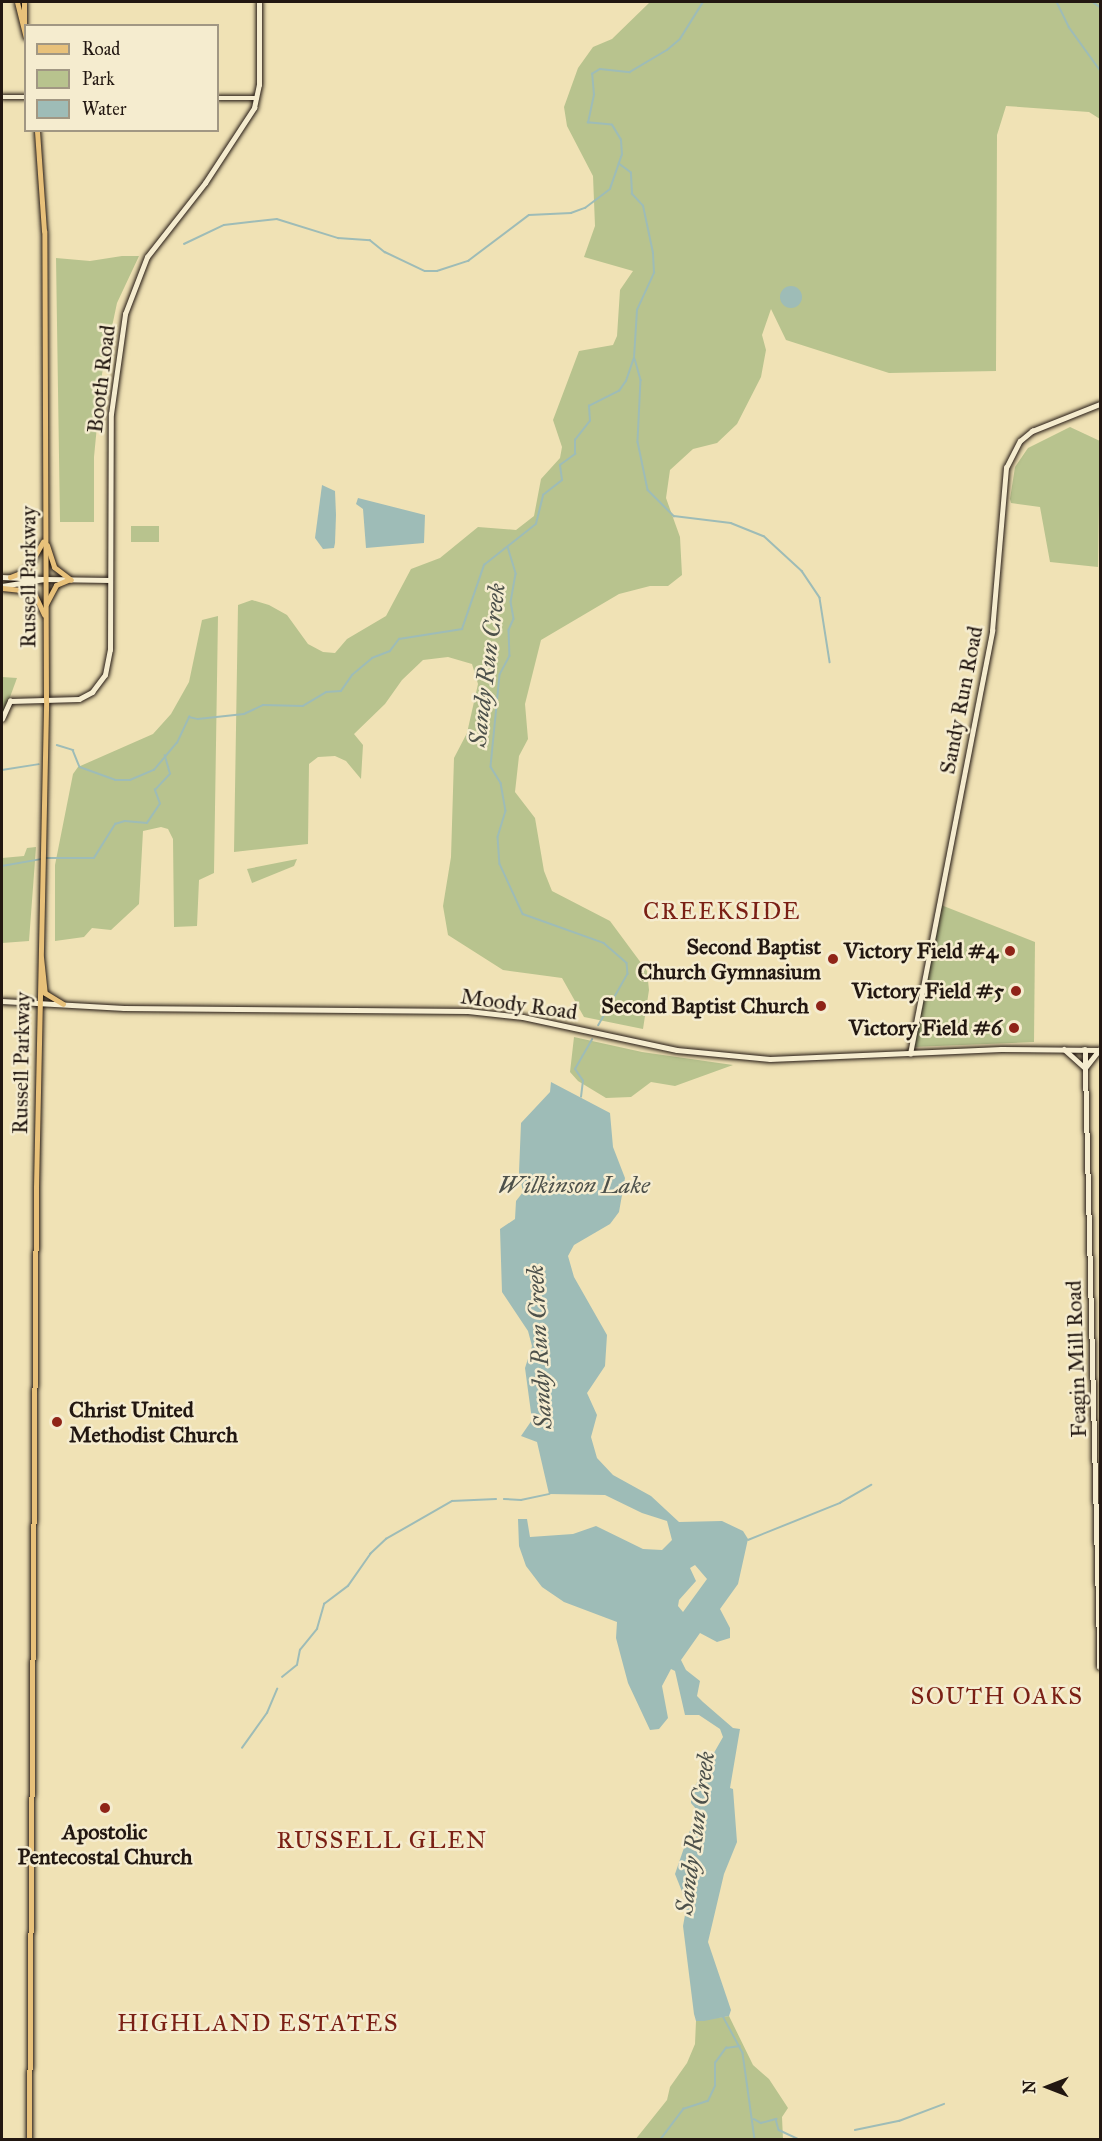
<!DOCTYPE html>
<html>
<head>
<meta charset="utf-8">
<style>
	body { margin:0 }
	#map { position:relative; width:1102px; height:2141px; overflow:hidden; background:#f0e2b5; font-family:"IM FELL Great Primer",serif }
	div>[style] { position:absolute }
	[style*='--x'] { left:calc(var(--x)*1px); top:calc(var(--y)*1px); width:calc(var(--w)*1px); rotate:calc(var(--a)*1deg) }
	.green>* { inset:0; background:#b8c38e }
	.water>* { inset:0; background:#9ebcb7 }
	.round { border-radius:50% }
	.stream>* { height:1.5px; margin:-0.75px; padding:0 0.75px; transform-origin:0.75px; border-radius:0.75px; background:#9ebcb7 }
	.roads { filter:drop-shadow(0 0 2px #221711) drop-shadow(0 0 2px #221711) }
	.secondary>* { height:4.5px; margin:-2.25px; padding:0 2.25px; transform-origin:2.25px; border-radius:2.25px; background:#f5eccf }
	.primary>* { height:5px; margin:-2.5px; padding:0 2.5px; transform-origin:2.5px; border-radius:2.5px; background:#e8c17a }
	.dots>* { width:16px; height:16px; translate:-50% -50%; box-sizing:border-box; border:3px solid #f5eccf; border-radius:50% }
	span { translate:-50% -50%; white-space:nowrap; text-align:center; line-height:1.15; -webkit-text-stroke:5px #f5eccf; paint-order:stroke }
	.street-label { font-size:22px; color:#221711 }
	.poi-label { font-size:22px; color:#221711; font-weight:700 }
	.right { translate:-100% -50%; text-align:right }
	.left { translate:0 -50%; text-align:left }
	.water-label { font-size:24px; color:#4d514b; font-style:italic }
	.neighbourhood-label { font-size:24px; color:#7a1f14; letter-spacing:1.5px }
	.frame { position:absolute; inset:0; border:3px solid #221711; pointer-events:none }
	.legend { position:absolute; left:24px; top:24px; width:195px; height:108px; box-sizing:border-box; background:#f5eccf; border:2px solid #a19783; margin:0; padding:8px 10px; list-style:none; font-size:18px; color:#221711 }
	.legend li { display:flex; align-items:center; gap:12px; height:30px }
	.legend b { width:30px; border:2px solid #a19783 }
	.north { position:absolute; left:1018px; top:2057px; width:60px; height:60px; -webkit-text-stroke:4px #f5eccf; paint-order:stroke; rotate:270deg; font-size:16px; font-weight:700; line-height:24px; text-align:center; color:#221711 }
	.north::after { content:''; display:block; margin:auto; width:21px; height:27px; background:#221711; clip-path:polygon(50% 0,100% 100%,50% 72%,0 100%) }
</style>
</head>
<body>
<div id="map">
	<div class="green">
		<i style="clip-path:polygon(650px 2px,1100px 2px,1100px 119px,1089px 112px,1006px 106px,997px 135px,996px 371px,889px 373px,786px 340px,771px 309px,762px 335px,766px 350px,761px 377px,737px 424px,717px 443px,693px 449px,670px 470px,666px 498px,680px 537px,682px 575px,668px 586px,650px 586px,619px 594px,541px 640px,525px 704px,528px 739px,519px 756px,515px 792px,535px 818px,544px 871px,552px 891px,610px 921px,647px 971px,649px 990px,643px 1029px,584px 1017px,562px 978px,503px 970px,448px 935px,443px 906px,451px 857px,454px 758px,467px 733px,478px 684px,472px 664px,448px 657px,423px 660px,402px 680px,385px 704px,354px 734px,363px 745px,361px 779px,346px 761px,335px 756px,318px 757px,309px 764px,308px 844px,234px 852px,238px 605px,252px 600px,269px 605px,287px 615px,308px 644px,323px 652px,335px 653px,347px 639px,386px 616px,411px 569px,440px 558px,478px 527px,516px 530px,534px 516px,541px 479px,560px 458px,562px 447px,553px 420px,579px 351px,613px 345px,617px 336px,620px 290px,633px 271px,584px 257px,595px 226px,593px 176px,567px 126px,564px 107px,578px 68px,593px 47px,612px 39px)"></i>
		<i style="clip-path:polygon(122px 256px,139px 256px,117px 303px,102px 374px,94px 457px,94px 522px,60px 522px,56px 258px,90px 261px)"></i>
		<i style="clip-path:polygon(1070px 427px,1100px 441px,1098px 567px,1050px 562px,1040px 507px,1011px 503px,1010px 499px,1015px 467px,1028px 448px)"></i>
		<i style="clip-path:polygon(131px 526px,159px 526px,159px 542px,131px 542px)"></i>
		<i style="clip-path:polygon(218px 616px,214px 873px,199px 880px,197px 926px,174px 927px,173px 839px,168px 829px,161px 827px,143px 831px,139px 904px,111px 930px,92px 928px,84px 937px,55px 941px,55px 865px,73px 774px,78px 767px,153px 734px,171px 714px,189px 682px,202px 620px)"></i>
		<i style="clip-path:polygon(2px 677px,17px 678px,2px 719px)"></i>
		<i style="clip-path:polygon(36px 847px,29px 941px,2px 943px,2px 858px,24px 856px,27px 848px)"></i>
		<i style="clip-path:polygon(297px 859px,294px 866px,252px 883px,247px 869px)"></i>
		<i style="clip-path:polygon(941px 905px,1035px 942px,1034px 1042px,912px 1047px)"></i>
		<i style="clip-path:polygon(574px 1037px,642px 1052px,733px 1065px,675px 1086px,651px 1082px,631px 1097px,606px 1098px,578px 1081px,570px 1072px)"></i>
		<i style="clip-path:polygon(729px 2016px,753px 2065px,769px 2079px,788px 2108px,782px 2117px,783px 2139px,635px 2140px,667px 2100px,670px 2087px,687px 2063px,695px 2044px,696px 2021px)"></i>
	</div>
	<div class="water">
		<i class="round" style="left:780px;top:286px;width:22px;height:22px"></i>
		<i style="clip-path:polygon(322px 485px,335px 491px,336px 515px,335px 543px,334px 548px,323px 549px,315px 538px)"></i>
		<i style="clip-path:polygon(358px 498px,425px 515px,424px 543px,366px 548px,363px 509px,356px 504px)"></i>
		<i style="clip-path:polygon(evenodd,551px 1082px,610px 1113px,613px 1147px,625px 1178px,619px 1212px,610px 1224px,574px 1245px,568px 1256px,574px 1277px,607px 1335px,605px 1366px,587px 1393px,597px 1415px,591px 1437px,597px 1458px,613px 1475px,651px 1496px,679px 1522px,722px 1521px,743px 1531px,748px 1539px,738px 1584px,720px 1609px,730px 1628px,730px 1638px,717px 1642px,700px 1633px,681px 1660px,686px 1670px,700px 1681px,697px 1696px,703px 1702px,733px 1728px,740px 1729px,730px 1788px,733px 1789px,737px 1842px,724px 1874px,708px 1942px,731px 2010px,729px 2016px,704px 2021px,696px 2021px,694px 2014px,683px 1926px,687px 1904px,675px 1874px,697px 1810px,691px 1803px,691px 1793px,723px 1737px,720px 1729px,699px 1715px,685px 1715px,675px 1671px,671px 1669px,662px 1686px,668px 1718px,659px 1729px,650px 1730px,628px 1683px,616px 1638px,617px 1622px,564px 1602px,542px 1587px,526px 1566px,519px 1546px,518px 1519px,527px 1519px,530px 1537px,573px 1534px,596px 1526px,643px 1549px,662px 1550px,672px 1540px,667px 1521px,642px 1513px,605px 1495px,549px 1494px,537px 1442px,521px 1436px,532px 1420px,525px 1368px,532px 1346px,528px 1331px,502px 1292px,500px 1229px,515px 1219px,516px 1201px,523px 1192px,519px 1172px,521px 1123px,550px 1092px,551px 1082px,695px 1565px,707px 1579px,683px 1612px,678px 1606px,679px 1600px,696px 1581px,690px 1568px,695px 1565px)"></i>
	</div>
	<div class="stream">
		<i style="--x:1057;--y:2;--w:28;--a:64"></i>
		<i style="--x:1069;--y:27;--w:53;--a:54.2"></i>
		<i style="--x:1093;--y:2;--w:9;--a:36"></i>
		<i style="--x:184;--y:244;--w:44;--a:-25.4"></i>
		<i style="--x:224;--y:225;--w:53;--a:-6.5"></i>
		<i style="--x:277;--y:219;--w:64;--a:17.3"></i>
		<i style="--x:338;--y:238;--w:32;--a:4"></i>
		<i style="--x:370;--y:240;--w:19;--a:39"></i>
		<i style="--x:385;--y:252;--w:44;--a:25.4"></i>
		<i style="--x:425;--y:271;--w:12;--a:0"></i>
		<i style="--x:437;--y:271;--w:33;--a:-18"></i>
		<i style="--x:468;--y:261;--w:76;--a:-37"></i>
		<i style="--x:529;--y:215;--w:42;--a:-2.7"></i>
		<i style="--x:571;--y:213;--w:15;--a:-20"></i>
		<i style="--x:585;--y:208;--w:31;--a:-37"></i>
		<i style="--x:610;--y:189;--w:36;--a:-71"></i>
		<i style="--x:622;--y:155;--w:15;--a:-94"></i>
		<i style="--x:621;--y:140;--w:17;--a:-121"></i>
		<i style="--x:612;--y:125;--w:24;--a:-175"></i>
		<i style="--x:588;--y:123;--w:29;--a:-78"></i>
		<i style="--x:594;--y:95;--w:21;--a:-95"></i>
		<i style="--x:592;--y:74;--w:9;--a:-32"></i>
		<i style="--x:600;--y:69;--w:30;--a:6"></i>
		<i style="--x:630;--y:72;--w:43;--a:-30.7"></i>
		<i style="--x:667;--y:50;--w:17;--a:-40"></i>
		<i style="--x:680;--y:39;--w:44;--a:-58.1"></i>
		<i style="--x:635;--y:359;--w:22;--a:74"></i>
		<i style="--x:641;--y:380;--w:62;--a:92.8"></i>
		<i style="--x:638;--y:442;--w:49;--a:78.2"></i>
		<i style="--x:648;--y:490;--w:37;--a:45"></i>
		<i style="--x:674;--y:516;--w:57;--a:7"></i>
		<i style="--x:731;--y:523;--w:35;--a:22"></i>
		<i style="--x:764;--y:536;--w:52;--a:42.6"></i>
		<i style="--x:802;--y:571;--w:32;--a:56"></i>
		<i style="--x:820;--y:598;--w:65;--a:81.1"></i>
		<i style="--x:508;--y:547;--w:28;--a:73"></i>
		<i style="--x:516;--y:574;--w:28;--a:100"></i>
		<i style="--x:511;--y:602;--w:17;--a:80"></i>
		<i style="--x:514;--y:619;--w:12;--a:114"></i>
		<i style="--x:509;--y:630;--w:26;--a:88"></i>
		<i style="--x:510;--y:656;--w:21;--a:118"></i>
		<i style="--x:500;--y:675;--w:92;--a:95.6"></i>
		<i style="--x:491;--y:767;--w:19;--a:58"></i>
		<i style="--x:501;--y:783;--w:28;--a:80"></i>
		<i style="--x:506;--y:811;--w:27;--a:107"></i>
		<i style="--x:498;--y:837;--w:27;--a:86"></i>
		<i style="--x:500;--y:864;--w:55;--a:65.3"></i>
		<i style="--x:523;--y:914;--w:86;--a:19.7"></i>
		<i style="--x:604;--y:943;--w:30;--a:41"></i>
		<i style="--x:627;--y:963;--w:11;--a:85"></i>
		<i style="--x:628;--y:974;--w:59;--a:119.6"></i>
		<i style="--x:57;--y:745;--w:17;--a:17"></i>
		<i style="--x:73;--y:750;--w:18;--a:68"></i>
		<i style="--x:80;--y:767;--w:37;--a:20"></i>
		<i style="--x:115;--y:780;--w:15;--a:0"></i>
		<i style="--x:130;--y:780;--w:26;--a:-23"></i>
		<i style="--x:154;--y:770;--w:35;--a:-50"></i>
		<i style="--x:177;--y:743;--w:29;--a:-65"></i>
		<i style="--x:189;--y:717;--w:9;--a:13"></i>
		<i style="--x:198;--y:719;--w:46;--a:-6.2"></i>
		<i style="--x:244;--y:714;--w:21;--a:-25"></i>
		<i style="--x:263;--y:705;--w:40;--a:1.4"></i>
		<i style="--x:303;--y:706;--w:27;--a:-31"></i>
		<i style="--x:326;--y:692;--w:15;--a:-4"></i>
		<i style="--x:341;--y:691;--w:19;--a:-55"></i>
		<i style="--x:352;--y:675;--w:26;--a:-40"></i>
		<i style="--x:372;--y:658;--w:19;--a:-21"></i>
		<i style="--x:390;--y:651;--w:15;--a:-53"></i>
		<i style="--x:399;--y:639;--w:64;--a:-9"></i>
		<i style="--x:462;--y:629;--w:68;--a:-71"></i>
		<i style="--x:484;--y:565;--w:66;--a:-38.3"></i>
		<i style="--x:536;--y:524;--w:30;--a:-76"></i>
		<i style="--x:543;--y:495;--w:24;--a:-38"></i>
		<i style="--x:562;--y:480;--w:15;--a:-98"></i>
		<i style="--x:560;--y:465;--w:19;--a:-36"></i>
		<i style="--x:575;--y:454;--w:14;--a:-90"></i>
		<i style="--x:575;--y:440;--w:24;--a:-52"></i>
		<i style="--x:590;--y:421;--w:15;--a:-94"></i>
		<i style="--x:589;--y:406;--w:34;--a:-27"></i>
		<i style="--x:619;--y:391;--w:12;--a:-55"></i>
		<i style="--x:626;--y:381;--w:24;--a:-71"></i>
		<i style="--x:634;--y:358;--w:48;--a:-86.4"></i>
		<i style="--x:637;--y:310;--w:41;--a:-65.3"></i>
		<i style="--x:654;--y:273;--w:20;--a:-93"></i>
		<i style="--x:653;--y:253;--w:48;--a:-102"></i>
		<i style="--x:643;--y:206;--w:16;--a:-133"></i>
		<i style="--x:632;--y:194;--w:21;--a:-93"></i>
		<i style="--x:631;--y:173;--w:15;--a:-143"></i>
		<i style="--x:2;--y:770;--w:37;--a:-9"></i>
		<i style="--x:44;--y:858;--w:50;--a:0"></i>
		<i style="--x:94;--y:858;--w:40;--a:-58"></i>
		<i style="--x:115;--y:824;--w:10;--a:-17"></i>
		<i style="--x:125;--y:821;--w:22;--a:5"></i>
		<i style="--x:147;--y:823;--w:23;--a:-56"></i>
		<i style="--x:160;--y:804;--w:15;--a:-110"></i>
		<i style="--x:155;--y:790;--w:22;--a:-47"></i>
		<i style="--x:170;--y:774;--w:19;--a:-106"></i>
		<i style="--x:2;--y:866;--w:39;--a:-10"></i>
		<i style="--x:581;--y:1097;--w:16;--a:-83"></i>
		<i style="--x:583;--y:1081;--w:14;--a:-124"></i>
		<i style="--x:575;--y:1069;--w:34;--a:-60"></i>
		<i style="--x:504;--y:1499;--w:17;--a:3"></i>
		<i style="--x:521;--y:1500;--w:29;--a:-12"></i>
		<i style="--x:748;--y:1540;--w:99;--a:-21.9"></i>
		<i style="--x:840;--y:1503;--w:36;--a:-30"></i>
		<i style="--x:282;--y:1677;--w:19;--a:-39"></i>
		<i style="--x:297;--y:1665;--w:15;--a:-79"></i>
		<i style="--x:300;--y:1650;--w:27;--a:-51"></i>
		<i style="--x:317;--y:1629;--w:26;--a:-74"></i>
		<i style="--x:324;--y:1604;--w:30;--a:-37"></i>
		<i style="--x:348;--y:1586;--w:39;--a:-55"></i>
		<i style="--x:370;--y:1554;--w:22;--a:-43"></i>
		<i style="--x:386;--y:1539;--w:76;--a:-29.9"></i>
		<i style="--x:452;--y:1501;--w:44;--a:-2.6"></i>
		<i style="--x:242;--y:1748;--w:43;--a:-54.5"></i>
		<i style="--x:267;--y:1713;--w:26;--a:-67"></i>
		<i style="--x:723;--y:2016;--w:42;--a:61.6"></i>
		<i style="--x:743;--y:2053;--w:88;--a:82.1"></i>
		<i style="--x:754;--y:2119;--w:8;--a:30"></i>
		<i style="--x:761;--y:2123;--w:16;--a:-15"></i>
		<i style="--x:776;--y:2119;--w:11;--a:75"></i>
		<i style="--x:779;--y:2130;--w:23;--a:25"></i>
		<i style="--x:855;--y:2130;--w:45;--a:-11.6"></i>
		<i style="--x:899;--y:2121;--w:48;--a:-20.7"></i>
		<i style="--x:660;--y:2140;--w:39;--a:-53"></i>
		<i style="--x:683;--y:2109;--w:26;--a:-18"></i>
		<i style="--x:708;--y:2101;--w:17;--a:-65"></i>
		<i style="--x:715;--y:2086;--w:23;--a:-90"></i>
		<i style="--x:715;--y:2063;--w:19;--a:-54"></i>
		<i style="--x:726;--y:2048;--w:14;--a:-8"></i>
	</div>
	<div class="roads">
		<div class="secondary">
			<i style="--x:2;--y:97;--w:24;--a:0"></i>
			<i style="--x:218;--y:98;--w:39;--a:0"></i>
			<i style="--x:2;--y:577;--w:41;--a:2.8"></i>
			<i style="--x:2;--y:586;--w:44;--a:-9.2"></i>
			<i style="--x:45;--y:579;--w:65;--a:0.9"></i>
			<i style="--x:2;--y:719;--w:20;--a:-66"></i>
			<i style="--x:10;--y:701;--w:69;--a:-1.7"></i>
			<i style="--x:79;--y:699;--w:15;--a:-28"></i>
			<i style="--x:92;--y:692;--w:21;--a:-53"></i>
			<i style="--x:105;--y:675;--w:25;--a:-79"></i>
			<i style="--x:110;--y:650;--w:236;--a:-89.8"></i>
			<i style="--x:111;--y:414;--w:101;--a:-82"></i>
			<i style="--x:125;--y:314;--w:61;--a:-68.9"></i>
			<i style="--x:147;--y:257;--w:94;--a:-51.9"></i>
			<i style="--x:205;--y:183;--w:90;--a:-56.8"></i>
			<i style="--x:254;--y:108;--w:24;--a:-78"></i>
			<i style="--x:259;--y:85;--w:83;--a:-90"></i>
			<i style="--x:2;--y:1001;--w:122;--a:3.3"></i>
			<i style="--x:124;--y:1008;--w:344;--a:0.5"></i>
			<i style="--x:468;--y:1011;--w:55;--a:6.2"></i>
			<i style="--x:523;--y:1017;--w:157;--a:12.1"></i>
			<i style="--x:677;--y:1050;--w:93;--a:5.5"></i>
			<i style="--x:770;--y:1059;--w:231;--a:-2.5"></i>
			<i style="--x:1001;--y:1049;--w:99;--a:0.6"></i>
			<i style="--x:1064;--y:1049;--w:28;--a:42"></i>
			<i style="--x:1085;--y:1068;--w:23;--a:-52"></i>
			<i style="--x:1085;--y:1049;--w:618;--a:88.61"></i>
			<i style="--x:910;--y:1054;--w:431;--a:-79"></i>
			<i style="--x:992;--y:631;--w:164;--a:-85.1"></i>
			<i style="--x:1006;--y:468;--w:30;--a:-63"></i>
			<i style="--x:1020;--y:441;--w:16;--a:-40"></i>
			<i style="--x:1032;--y:431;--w:73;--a:-21.7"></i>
		</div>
		<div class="primary">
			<i style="--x:17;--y:2;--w:36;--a:76"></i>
			<i style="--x:24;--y:28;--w:26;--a:-90"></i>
			<i style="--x:47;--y:545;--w:23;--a:72"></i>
			<i style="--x:54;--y:567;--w:21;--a:37"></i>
			<i style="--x:10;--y:577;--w:17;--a:-21"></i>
			<i style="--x:26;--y:571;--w:34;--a:-60"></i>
			<i style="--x:2;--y:588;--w:31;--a:6"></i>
			<i style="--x:33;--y:591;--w:26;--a:65"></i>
			<i style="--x:46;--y:604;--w:21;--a:-62"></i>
			<i style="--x:56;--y:585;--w:13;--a:-23"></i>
			<i style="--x:41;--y:957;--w:36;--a:84"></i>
			<i style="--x:45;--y:993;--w:21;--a:31"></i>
			<i style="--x:29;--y:2140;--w:953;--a:-89.58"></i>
			<i style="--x:36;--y:1187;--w:486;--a:-88.8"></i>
			<i style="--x:46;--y:701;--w:470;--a:-90.2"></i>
			<i style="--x:44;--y:231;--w:101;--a:-94"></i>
		</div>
	</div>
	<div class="dots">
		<i style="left:1010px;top:951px;background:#8f2418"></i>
		<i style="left:833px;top:959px;background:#8f2418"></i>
		<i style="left:1016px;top:991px;background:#8f2418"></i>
		<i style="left:821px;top:1006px;background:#8f2418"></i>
		<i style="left:1014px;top:1028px;background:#8f2418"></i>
		<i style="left:57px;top:1422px;background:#8f2418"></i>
		<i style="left:105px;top:1808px;background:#8f2418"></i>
	</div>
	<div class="street-label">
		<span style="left:101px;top:379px;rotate:-83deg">Booth Road</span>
		<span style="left:28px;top:577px;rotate:-90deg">Russell Parkway</span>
		<span style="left:961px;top:700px;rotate:-79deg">Sandy Run Road</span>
		<span style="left:519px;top:1004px;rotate:8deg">Moody Road</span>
		<span style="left:21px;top:1063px;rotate:-89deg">Russell Parkway</span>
		<span style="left:1076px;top:1359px;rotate:-92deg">Feagin Mill Road</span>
	</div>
	<div class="poi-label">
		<span class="right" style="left:821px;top:959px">Second Baptist<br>Church Gymnasium</span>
		<span class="right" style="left:998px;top:951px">Victory Field #4</span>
		<span class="right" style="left:1004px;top:991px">Victory Field #5</span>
		<span class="right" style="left:809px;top:1006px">Second Baptist Church</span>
		<span class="right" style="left:1002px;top:1028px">Victory Field #6</span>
		<span class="left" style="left:69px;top:1422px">Christ United<br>Methodist Church</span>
		<span style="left:105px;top:1844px">Apostolic<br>Pentecostal Church</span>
	</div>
	<div class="water-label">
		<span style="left:488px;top:665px;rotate:-83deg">Sandy Run Creek</span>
		<span style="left:574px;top:1186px">Wilkinson Lake</span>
		<span style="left:540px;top:1347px;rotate:-93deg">Sandy Run Creek</span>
		<span style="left:696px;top:1833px;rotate:-82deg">Sandy Run Creek</span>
	</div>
	<div class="neighbourhood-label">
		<span style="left:722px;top:912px">CREEKSIDE</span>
		<span style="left:997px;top:1697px">SOUTH OAKS</span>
		<span style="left:382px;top:1841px">RUSSELL GLEN</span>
		<span style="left:258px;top:2024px">HIGHLAND ESTATES</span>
	</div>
	<div class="frame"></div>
	<ul class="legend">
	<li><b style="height:8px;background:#e8c17a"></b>Road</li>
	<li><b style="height:16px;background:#b8c38e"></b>Park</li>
	<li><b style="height:16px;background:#9ebcb7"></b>Water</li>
	</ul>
	<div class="north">N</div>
</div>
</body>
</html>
